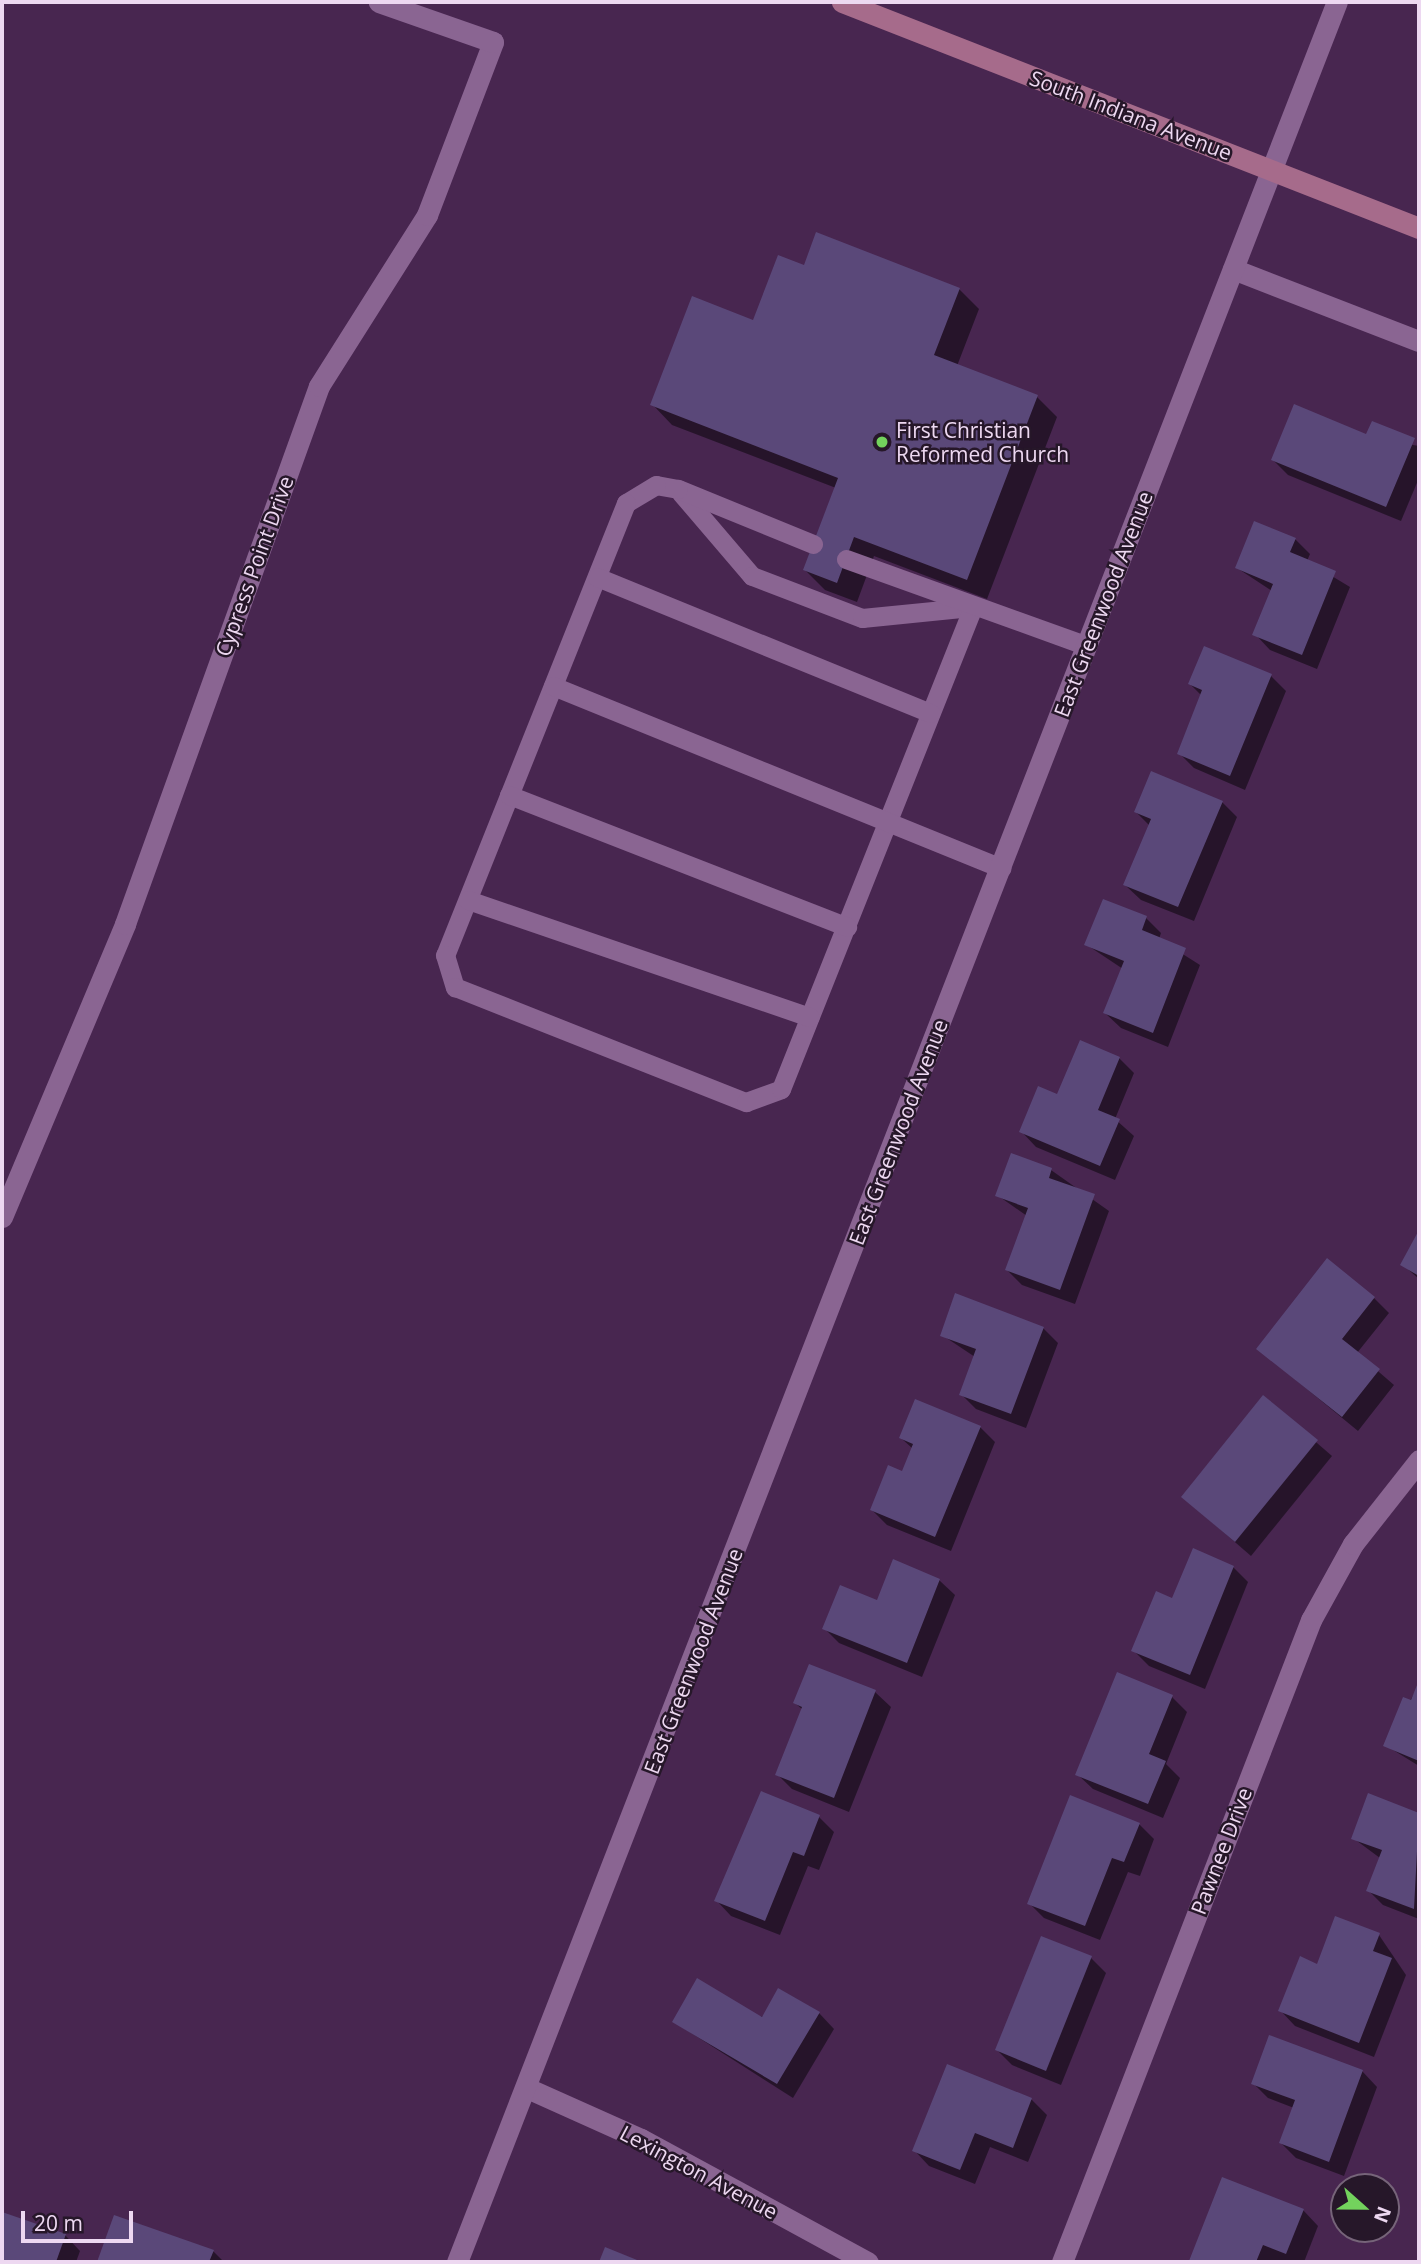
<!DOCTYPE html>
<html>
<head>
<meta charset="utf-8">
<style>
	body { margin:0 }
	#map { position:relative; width:1421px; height:2264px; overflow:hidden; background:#482650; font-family:"Open Sans",sans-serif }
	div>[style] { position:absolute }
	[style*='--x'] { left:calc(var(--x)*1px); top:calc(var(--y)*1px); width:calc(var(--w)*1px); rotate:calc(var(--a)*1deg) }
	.shadow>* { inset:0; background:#0007 }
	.building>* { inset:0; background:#5a4879 }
	.lane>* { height:19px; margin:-9.5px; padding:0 9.5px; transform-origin:9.5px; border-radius:9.5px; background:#8a6592 }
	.street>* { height:21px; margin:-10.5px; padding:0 10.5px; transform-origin:10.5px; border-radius:10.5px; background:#8a6592 }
	.secondary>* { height:21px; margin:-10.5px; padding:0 10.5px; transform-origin:10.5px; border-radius:10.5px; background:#a66b8b }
	.dots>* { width:19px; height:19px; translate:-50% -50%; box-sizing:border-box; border:4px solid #261729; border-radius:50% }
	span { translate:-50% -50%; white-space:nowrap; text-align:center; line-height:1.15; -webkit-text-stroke:5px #261729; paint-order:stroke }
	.street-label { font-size:21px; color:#edd8f1 }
	.poi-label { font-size:21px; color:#edd8f1 }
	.left { translate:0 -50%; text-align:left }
	.frame { position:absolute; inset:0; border:4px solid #edd8f1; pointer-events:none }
	.north { position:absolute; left:1330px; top:2173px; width:70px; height:70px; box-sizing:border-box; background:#261729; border:2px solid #766479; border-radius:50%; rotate:111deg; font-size:19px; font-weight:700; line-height:28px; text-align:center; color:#edd8f1 }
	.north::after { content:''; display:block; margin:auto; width:24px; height:32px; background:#73d25d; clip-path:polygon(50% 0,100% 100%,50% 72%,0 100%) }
	.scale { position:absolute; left:21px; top:2211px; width:112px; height:32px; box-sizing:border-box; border:4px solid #edd8f1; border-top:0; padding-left:9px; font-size:21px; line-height:24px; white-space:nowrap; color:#edd8f1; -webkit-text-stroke:5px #261729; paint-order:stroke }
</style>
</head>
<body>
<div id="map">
	<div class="shadow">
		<i style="clip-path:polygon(959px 289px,979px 309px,957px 366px,1037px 397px,1057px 417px,987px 599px,874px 556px,857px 602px,825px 590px,805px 570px,836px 488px,672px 425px,653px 405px,754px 322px)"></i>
		<i style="clip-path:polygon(1367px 437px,1419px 446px,1419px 478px,1401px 521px,1288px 475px,1273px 460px)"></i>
		<i style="clip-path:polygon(1295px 539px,1310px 554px,1307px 561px,1350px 587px,1317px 669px,1270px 650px,1255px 634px,1272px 591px,1237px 568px)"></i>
		<i style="clip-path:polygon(1271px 676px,1286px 691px,1245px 790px,1194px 768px,1179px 753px,1202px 696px,1190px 684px)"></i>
		<i style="clip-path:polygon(1222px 802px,1237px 817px,1194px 921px,1141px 900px,1125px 885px,1150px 826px,1136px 812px)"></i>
		<i style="clip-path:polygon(1146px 918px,1161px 933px,1159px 939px,1200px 965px,1168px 1047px,1121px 1028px,1105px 1013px,1123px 969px,1087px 945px)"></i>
		<i style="clip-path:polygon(1119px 1058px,1134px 1073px,1115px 1119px,1134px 1136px,1115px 1180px,1036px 1147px,1021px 1131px,1058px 1096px)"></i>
		<i style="clip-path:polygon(1051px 1170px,1109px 1211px,1075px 1304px,1022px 1285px,1007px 1270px,1027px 1216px,997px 1195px)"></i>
		<i style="clip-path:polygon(1419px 1234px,1419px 1279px,1403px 1265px)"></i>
		<i style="clip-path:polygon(1374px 1298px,1389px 1313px,1357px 1353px,1394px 1385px,1358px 1431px,1258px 1349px)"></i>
		<i style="clip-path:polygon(1043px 1328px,1058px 1343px,1026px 1428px,976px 1409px,961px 1394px,975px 1357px,942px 1335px)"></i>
		<i style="clip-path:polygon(1264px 1397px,1332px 1456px,1251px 1556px,1183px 1497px)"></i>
		<i style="clip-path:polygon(980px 1427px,995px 1442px,951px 1551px,887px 1525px,872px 1510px,903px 1473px,913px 1449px,901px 1438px)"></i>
		<i style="clip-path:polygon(1233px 1567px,1248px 1582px,1205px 1689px,1149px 1666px,1134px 1651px,1173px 1600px)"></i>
		<i style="clip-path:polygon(939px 1580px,955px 1595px,922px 1677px,839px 1643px,824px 1628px)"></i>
		<i style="clip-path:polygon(810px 1666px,875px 1692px,891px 1707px,849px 1812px,792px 1789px,777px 1774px,803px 1710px,795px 1703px)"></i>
		<i style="clip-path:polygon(1419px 1685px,1419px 1766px,1385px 1745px)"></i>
		<i style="clip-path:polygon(1172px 1697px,1187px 1712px,1166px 1764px,1180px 1778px,1163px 1818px,1093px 1789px,1077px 1774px)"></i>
		<i style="clip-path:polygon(1369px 1796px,1419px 1814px,1419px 1919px,1383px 1905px,1368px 1890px,1380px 1858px,1353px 1838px)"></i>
		<i style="clip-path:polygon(819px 1817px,834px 1832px,819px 1870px,808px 1866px,780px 1935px,731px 1916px,716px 1900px)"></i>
		<i style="clip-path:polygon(1139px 1824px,1154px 1839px,1140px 1876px,1128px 1872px,1100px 1940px,1044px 1918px,1029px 1903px)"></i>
		<i style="clip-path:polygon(1379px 1935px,1406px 1975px,1374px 2057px,1295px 2026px,1280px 2010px,1318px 1966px)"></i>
		<i style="clip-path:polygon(1091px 1958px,1106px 1973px,1061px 2085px,1012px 2065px,997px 2050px)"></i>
		<i style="clip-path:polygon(819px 2013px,834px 2029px,793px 2098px,674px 2022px)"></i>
		<i style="clip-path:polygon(948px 2066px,1032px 2100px,1047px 2115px,1028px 2162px,990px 2147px,975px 2184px,929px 2166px,914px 2150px)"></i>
		<i style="clip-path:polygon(1362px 2071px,1377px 2087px,1344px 2176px,1296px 2158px,1281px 2143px,1294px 2108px,1268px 2098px,1253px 2083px)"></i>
		<i style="clip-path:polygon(1303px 2210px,1318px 2226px,1304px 2262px,1191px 2260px)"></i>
		<i style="clip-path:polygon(2px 2214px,65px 2235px,80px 2251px,76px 2262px,2px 2262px)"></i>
		<i style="clip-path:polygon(115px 2217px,213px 2251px,224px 2262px,99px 2262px)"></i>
	</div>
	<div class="building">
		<i style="clip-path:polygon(816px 232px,960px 288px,934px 355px,1038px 395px,967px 580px,854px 537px,837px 583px,803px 570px,838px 478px,650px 405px,692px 296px,753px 320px,778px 255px,804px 265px)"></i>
		<i style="clip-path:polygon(1294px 404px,1366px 434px,1372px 421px,1415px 438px,1386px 507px,1271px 460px)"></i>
		<i style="clip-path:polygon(1254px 521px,1296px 538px,1290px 552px,1336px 571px,1302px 655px,1252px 635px,1273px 584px,1235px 568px)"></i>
		<i style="clip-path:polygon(1204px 646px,1272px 674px,1230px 776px,1177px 754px,1202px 690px,1188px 684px)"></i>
		<i style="clip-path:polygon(1151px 771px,1223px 801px,1178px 907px,1123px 885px,1151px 819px,1134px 812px)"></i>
		<i style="clip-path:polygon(1103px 899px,1147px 916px,1142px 930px,1186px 948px,1153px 1033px,1103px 1013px,1124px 961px,1084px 945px)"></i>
		<i style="clip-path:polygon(1080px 1040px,1120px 1057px,1098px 1110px,1120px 1119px,1100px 1166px,1019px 1132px,1038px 1086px,1057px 1094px)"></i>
		<i style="clip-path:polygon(1011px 1153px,1052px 1168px,1049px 1178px,1095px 1194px,1060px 1290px,1005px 1270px,1028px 1208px,995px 1196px)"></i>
		<i style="clip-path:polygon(1419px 1230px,1419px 1276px,1400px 1265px)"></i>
		<i style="clip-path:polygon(1327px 1258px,1375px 1297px,1342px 1339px,1380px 1369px,1342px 1417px,1256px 1349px)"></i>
		<i style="clip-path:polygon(955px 1293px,1044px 1327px,1011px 1414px,959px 1395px,976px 1349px,940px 1336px)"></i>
		<i style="clip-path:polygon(1263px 1395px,1318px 1440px,1235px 1542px,1181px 1497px)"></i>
		<i style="clip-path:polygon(915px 1399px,981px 1426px,935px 1537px,870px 1510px,888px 1465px,902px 1471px,913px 1444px,899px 1438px)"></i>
		<i style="clip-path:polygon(1193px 1548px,1234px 1566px,1190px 1675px,1131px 1651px,1156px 1591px,1172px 1598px)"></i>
		<i style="clip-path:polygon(893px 1559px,940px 1579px,907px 1663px,822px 1629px,840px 1585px,877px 1600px)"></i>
		<i style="clip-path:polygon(809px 1664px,876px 1690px,834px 1798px,775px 1775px,802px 1707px,793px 1703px)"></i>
		<i style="clip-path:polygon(1117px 1672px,1173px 1695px,1149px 1754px,1166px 1761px,1148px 1804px,1075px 1775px)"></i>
		<i style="clip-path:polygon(1419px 1680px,1419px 1761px,1383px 1746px,1403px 1697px,1411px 1700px)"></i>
		<i style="clip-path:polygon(761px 1791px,820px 1815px,804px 1856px,793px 1852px,765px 1921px,714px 1901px)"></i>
		<i style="clip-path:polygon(1368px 1793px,1419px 1813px,1414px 1909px,1366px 1891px,1382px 1850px,1351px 1839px)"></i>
		<i style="clip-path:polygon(1070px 1795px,1140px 1823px,1124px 1862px,1112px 1858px,1085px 1926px,1027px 1904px)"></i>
		<i style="clip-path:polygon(1335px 1916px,1380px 1933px,1373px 1951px,1392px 1958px,1359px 2043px,1278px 2011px,1300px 1956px,1317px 1964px)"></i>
		<i style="clip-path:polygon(1041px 1936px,1092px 1956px,1046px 2071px,995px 2050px)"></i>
		<i style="clip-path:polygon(697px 1978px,762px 2017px,778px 1988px,820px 2012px,777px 2084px,672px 2022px)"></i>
		<i style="clip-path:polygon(1269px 2035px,1363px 2070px,1329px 2162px,1279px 2143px,1295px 2100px,1251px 2084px)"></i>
		<i style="clip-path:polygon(947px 2064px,1032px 2098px,1013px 2148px,975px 2133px,960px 2170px,912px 2151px)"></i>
		<i style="clip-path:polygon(1222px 2177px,1304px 2209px,1286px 2254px,1263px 2245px,1256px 2262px,1189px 2261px)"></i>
		<i style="clip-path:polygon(2px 2212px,66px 2234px,56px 2262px,2px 2262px)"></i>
		<i style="clip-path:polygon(114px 2215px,214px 2250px,209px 2262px,97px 2262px)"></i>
		<i style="clip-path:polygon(605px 2247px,642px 2262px,599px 2262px)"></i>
	</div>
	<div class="lane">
		<i style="--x:681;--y:493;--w:109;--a:49.5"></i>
		<i style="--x:752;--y:576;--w:118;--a:20.9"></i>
		<i style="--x:862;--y:618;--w:112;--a:-5.7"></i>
		<i style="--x:813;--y:544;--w:146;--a:-157.8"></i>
		<i style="--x:678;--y:489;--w:22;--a:-170"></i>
		<i style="--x:656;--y:485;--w:35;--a:149"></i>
		<i style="--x:626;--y:503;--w:487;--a:111.8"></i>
		<i style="--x:445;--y:955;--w:34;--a:73"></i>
		<i style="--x:455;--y:987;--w:313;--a:21.6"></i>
		<i style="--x:746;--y:1102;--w:37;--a:-20"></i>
		<i style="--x:781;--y:1089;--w:519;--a:-68.28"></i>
		<i style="--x:846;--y:559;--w:256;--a:19.8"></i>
		<i style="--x:597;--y:577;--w:360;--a:22.2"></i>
		<i style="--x:553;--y:686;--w:484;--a:22.1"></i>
		<i style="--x:509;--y:795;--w:363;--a:21.3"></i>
		<i style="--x:468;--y:900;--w:361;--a:18.9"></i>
	</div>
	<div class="street">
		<i style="--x:1233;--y:269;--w:199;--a:21.2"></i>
		<i style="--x:2;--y:1217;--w:318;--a:-67.2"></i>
		<i style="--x:125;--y:924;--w:572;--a:-70.17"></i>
		<i style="--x:319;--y:386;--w:202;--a:-57.7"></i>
		<i style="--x:427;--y:215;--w:185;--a:-69.1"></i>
		<i style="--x:493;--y:42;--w:121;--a:-160.7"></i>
		<i style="--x:527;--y:2088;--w:125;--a:24.1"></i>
		<i style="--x:641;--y:2139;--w:258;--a:28.5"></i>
		<i style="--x:457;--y:2262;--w:2425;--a:-68.73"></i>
		<i style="--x:1062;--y:2262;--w:689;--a:-68.8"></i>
		<i style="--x:1311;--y:1620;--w:87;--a:-61.1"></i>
		<i style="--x:1353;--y:1544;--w:107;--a:-51.8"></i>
	</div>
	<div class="secondary">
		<i style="--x:842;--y:2;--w:620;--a:21.39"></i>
	</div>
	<div class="dots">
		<i style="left:882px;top:442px;background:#73d25d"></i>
	</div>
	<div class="street-label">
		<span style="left:1131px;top:115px;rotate:21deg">South Indiana Avenue</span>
		<span style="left:254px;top:566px;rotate:-70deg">Cypress Point Drive</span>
		<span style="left:1103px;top:604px;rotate:-69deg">East Greenwood Avenue</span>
		<span style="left:898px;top:1132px;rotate:-69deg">East Greenwood Avenue</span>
		<span style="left:693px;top:1661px;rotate:-69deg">East Greenwood Avenue</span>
		<span style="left:1221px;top:1851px;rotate:-69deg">Pawnee Drive</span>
		<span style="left:699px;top:2172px;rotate:28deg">Lexington Avenue</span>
	</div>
	<div class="poi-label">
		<span class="left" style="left:896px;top:442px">First Christian<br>Reformed Church</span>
	</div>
	<div class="frame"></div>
	<div class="north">N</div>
	<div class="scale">20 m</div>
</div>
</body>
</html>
